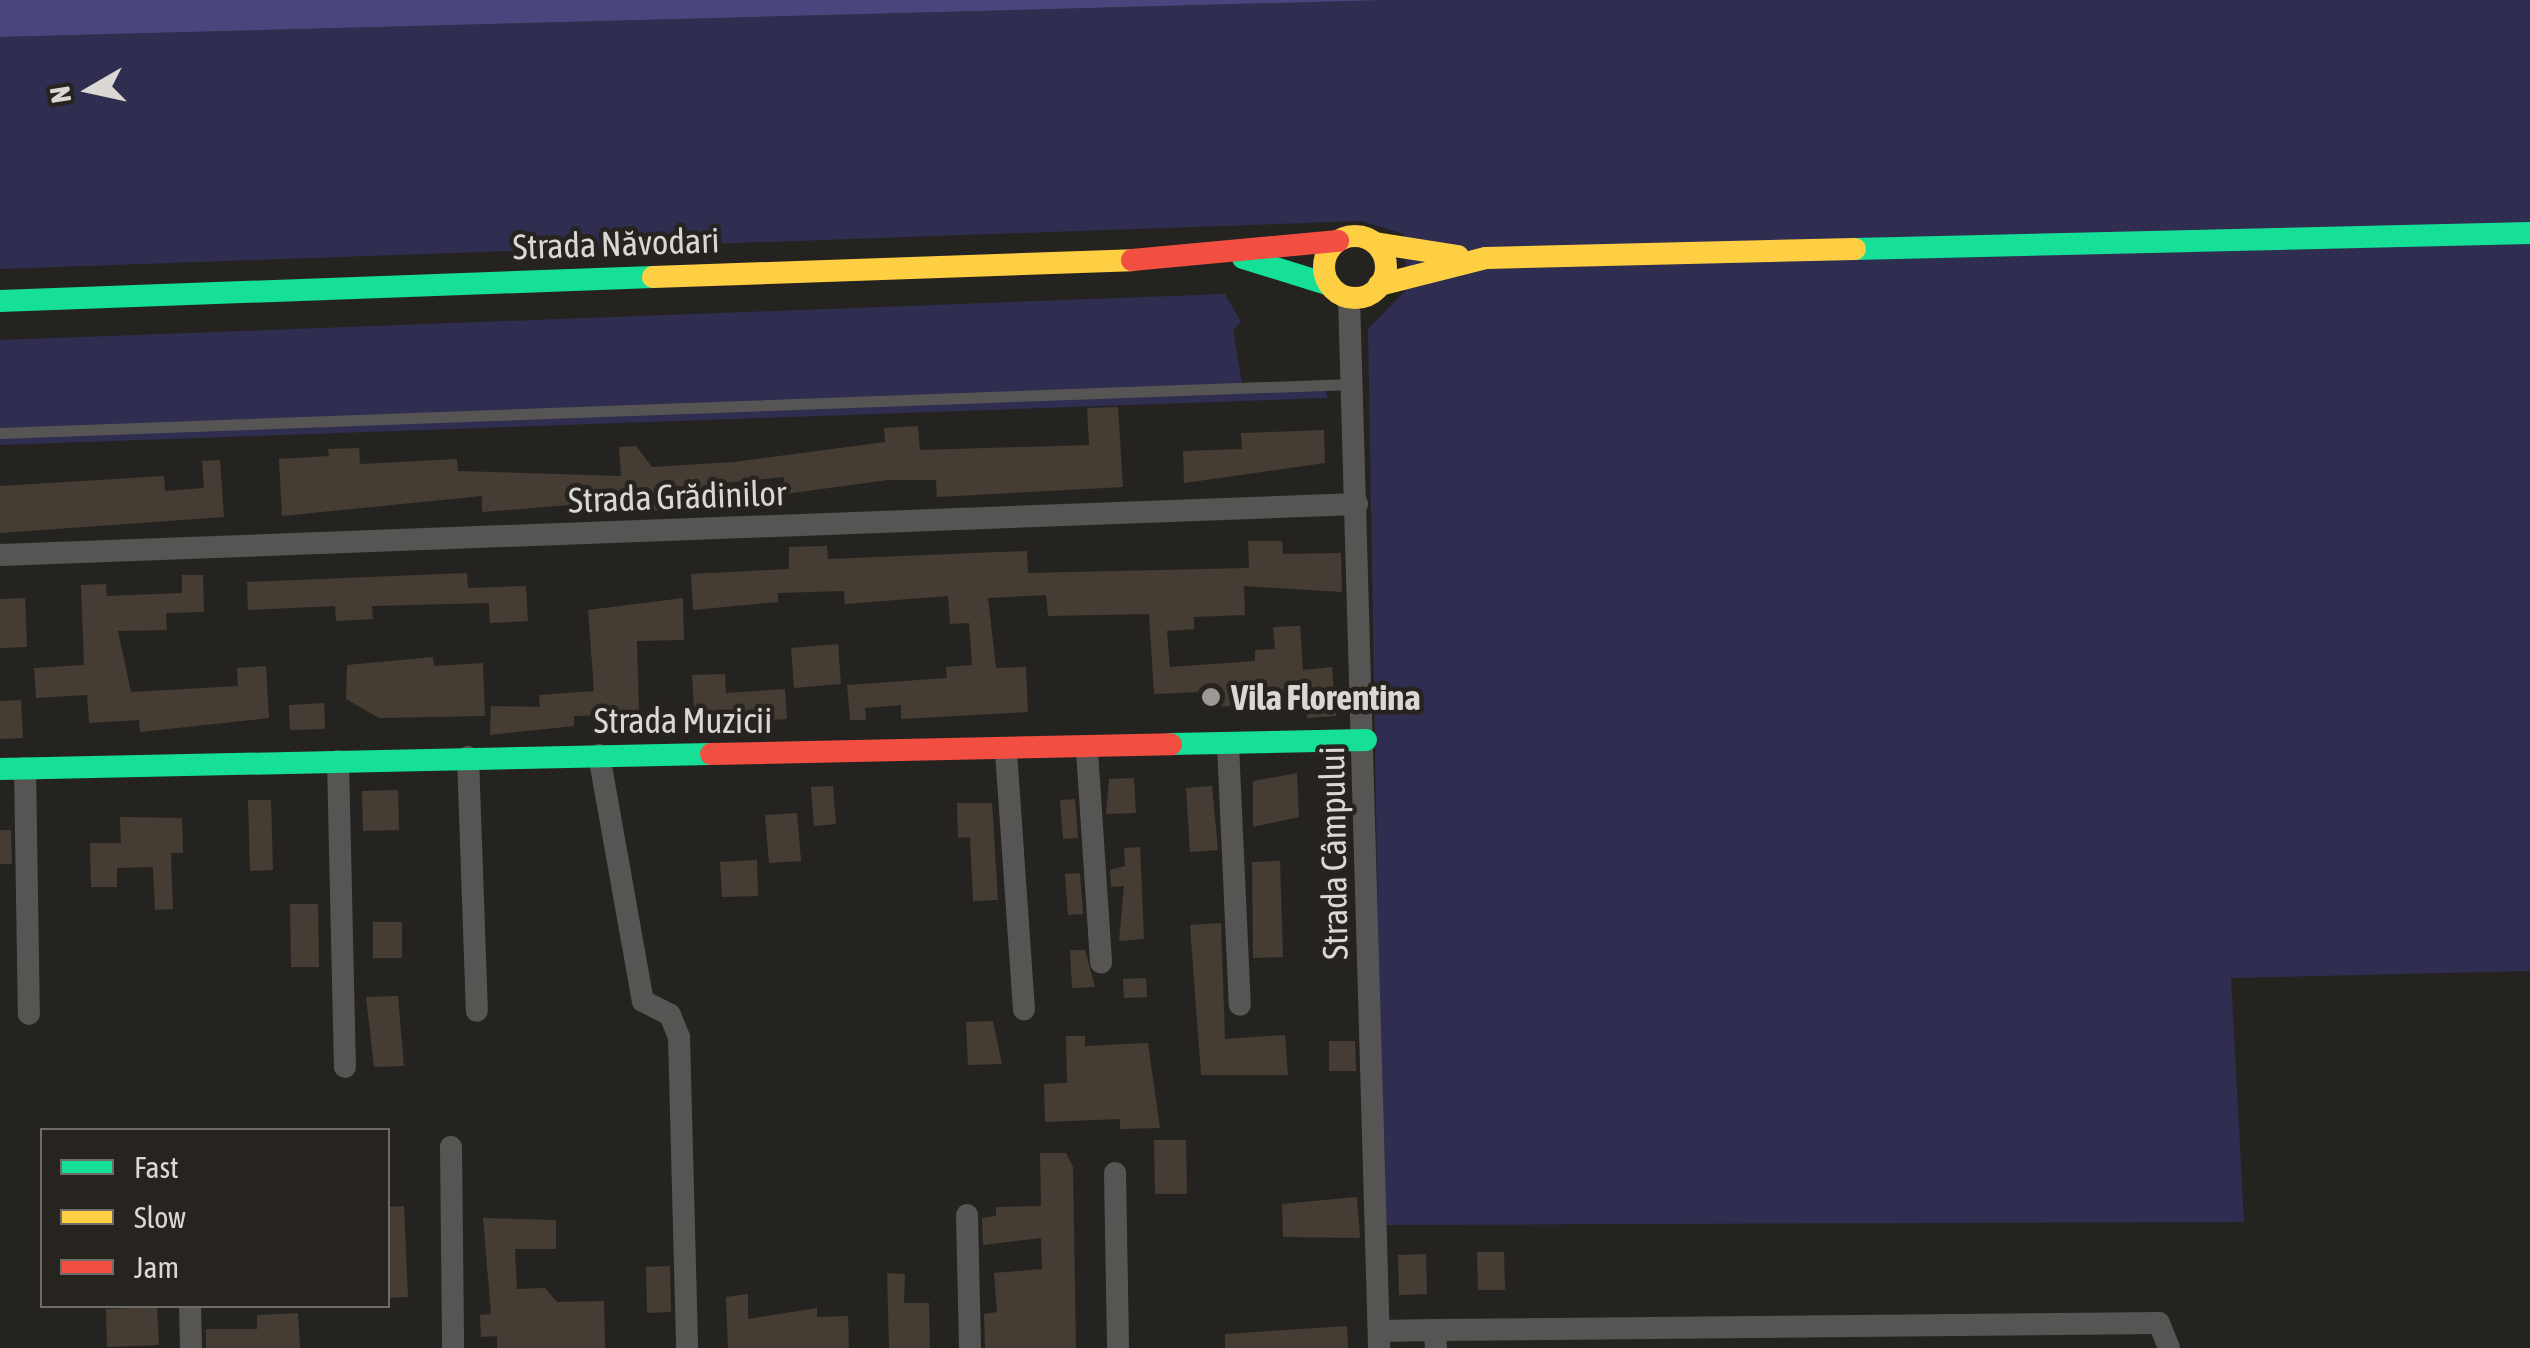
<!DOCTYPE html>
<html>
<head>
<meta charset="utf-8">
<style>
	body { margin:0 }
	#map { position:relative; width:2530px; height:1348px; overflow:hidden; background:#252320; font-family:"Asap Condensed",sans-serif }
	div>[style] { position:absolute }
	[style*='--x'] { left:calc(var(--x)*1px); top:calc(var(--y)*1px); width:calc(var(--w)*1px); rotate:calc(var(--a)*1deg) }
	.green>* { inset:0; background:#2f2d50 }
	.water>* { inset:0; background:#49457d }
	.building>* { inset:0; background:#453d33 }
	.lane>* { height:11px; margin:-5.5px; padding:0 5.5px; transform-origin:5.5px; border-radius:5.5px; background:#575554 }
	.street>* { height:22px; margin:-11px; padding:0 11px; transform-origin:11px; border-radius:11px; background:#575554 }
	.fast>* { height:22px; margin:-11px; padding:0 11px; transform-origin:11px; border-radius:11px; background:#16e098 }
	.slow>* { height:22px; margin:-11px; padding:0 11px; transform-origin:11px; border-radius:11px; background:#ffcf43 }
	.slow>.ring { margin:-11px; padding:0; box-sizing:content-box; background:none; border:22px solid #ffcf43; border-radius:50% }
	.jam>* { height:22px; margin:-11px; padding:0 11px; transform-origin:11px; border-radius:11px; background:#f24e42 }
	.dots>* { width:28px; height:28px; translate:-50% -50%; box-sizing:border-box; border:5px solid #27231e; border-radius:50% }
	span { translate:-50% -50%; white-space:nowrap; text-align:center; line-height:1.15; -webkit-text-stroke:9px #27231e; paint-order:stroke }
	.street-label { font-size:35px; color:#dad7d4 }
	.poi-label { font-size:35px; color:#dad7d4; font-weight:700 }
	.left { translate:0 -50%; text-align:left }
	.legend { position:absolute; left:40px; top:1128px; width:350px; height:180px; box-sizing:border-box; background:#27231e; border:2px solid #6f6b67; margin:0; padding:12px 18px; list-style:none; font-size:30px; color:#dad7d4 }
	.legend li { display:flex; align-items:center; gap:20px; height:50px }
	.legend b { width:50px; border:2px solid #6f6b67 }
	.north { position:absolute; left:40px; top:40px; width:100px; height:100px; -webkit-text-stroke:8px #27231e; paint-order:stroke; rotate:261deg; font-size:28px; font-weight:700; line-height:40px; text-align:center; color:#dad7d4 }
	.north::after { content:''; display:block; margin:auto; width:35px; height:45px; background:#dad7d4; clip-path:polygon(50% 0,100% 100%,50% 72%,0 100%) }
</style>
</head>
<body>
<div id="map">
	<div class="green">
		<i style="clip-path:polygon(1389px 0,2530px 0,2530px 971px,2231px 978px,2244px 1222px,1383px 1225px,1368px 329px,1407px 289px,1404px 234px,1361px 221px,0 269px,0 37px)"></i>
		<i style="clip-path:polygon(1225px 294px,1241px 322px,1233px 330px,1242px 384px,1326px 382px,1327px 398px,0 445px,0 340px)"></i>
	</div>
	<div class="water">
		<i style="clip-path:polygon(0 0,1389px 0,0 37px)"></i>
	</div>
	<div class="building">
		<i style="clip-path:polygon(1118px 407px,1123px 487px,937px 497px,936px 480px,888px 480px,785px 494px,784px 477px,714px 484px,715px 497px,669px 500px,669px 510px,642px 511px,642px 499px,482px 512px,482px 496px,282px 516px,279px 459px,329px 456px,328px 449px,359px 448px,360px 464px,457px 459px,458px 471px,621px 476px,619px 447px,636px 446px,652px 467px,734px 462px,885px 442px,884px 428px,918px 426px,920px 450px,1089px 445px,1087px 408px)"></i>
		<i style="clip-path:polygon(1324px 430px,1325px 463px,1184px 483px,1183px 451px,1242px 449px,1241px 433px)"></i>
		<i style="clip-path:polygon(220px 460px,224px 517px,0 533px,0 486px,164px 476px,165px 491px,204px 488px,202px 461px)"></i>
		<i style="clip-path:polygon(1248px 541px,1282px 541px,1283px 554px,1341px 553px,1342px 592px,1244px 586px,1245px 615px,1194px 617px,1194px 629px,1167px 631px,1170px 667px,1255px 661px,1255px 650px,1275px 649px,1273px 627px,1300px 626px,1303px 670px,1332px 667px,1336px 716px,1307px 718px,1306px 701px,1204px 708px,1202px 692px,1154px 694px,1149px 614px,1048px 616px,1046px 595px,988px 598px,996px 668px,1026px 667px,1028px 712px,901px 719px,901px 705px,865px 708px,866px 720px,850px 720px,847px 685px,947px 678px,946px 667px,972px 665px,969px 623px,950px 624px,948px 596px,845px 604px,844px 591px,778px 593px,778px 602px,693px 610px,691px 574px,789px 569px,789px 547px,827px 546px,828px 559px,1027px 551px,1028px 573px,1249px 568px)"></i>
		<i style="clip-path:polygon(467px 573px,468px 588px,526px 586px,528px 621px,490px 623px,489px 603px,372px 606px,373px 619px,336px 621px,335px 606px,248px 610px,247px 582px)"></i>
		<i style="clip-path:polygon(182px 575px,203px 575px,204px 612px,166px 613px,167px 630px,118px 631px,131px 692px,238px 686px,237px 668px,266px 666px,269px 718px,140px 732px,139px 720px,89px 723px,87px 695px,36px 698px,34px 668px,84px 665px,81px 585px,106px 584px,107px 596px,182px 593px)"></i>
		<i style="clip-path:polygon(25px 598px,27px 647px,0 648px,0 599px)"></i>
		<i style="clip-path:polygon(683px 598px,684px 640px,637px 641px,639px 714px,574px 716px,574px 726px,490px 735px,491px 706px,540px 707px,539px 695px,594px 691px,588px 610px)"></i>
		<i style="clip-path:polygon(838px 644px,841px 684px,794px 688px,791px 648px)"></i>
		<i style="clip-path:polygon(433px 657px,434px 666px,483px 663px,485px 716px,379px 718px,346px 699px,347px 665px)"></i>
		<i style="clip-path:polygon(725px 674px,726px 693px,785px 689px,787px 719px,695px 725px,692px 675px)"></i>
		<i style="clip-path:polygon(21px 700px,23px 738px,0 739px,0 701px)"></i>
		<i style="clip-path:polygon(324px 703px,325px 729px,290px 730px,289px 705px)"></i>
		<i style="clip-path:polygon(1297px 773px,1299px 817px,1253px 827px,1253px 781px)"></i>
		<i style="clip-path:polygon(1134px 778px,1136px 813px,1106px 814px,1109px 779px)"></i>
		<i style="clip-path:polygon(833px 786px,836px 824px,814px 826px,811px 787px)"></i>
		<i style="clip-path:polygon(1212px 786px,1218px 850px,1190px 852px,1186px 788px)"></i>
		<i style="clip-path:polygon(398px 790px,399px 830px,363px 831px,362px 791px)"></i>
		<i style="clip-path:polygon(1075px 799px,1078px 838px,1063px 839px,1060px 800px)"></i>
		<i style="clip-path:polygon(248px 800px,271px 800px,273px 870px,250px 871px)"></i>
		<i style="clip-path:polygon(957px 803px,992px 803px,998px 900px,973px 901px,970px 837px,958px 838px)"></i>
		<i style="clip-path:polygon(797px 813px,801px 861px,769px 863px,765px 815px)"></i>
		<i style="clip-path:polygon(120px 817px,182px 818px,183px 853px,171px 853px,173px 909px,155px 910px,153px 867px,117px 868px,117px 887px,91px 887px,90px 843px,121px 843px)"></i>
		<i style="clip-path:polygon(0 830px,11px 830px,12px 864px,0 864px)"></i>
		<i style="clip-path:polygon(1140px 847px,1144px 939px,1119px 941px,1124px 886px,1111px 887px,1110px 870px,1125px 866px,1124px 848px)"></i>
		<i style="clip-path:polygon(757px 860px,758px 896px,722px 897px,720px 862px)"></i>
		<i style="clip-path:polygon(1280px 861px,1283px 957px,1253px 958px,1252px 862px)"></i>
		<i style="clip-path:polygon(1080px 873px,1083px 914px,1068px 915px,1065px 874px)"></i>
		<i style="clip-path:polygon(290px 904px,318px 904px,319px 967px,291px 967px)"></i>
		<i style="clip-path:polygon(373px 922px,402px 922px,402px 958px,373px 958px)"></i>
		<i style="clip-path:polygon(1221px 923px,1225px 1039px,1285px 1035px,1288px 1075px,1201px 1075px,1190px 925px)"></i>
		<i style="clip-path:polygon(1070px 950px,1085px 950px,1095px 987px,1072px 988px)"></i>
		<i style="clip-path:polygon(1146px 978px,1147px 997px,1124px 998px,1123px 979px)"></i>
		<i style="clip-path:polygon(398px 996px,404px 1066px,374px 1067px,366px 997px)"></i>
		<i style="clip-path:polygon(993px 1021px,1002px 1064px,968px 1065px,966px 1022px)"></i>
		<i style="clip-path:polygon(1066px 1036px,1085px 1036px,1085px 1046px,1148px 1043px,1160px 1128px,1120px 1129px,1120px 1119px,1045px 1122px,1044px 1084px,1067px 1083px)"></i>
		<i style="clip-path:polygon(1329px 1041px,1355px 1041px,1356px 1071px,1329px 1071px)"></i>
		<i style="clip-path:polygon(1154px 1140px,1186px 1140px,1187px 1194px,1155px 1194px)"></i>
		<i style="clip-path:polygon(1040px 1153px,1066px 1153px,1073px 1167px,1076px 1348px,985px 1348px,984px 1314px,997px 1312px,994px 1273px,1042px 1269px,1041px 1238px,983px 1245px,982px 1218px,996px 1216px,996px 1207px,1041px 1206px)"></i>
		<i style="clip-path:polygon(1357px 1197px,1360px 1238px,1283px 1237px,1282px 1204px)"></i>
		<i style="clip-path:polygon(404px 1206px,408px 1297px,388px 1298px,388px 1207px)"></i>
		<i style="clip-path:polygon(483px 1218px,556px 1220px,556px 1249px,515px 1249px,517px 1289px,545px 1288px,557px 1302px,604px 1301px,605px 1348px,497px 1348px,497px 1336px,481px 1337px,480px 1315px,491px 1314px)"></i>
		<i style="clip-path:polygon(1477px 1252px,1504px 1252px,1505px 1290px,1478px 1290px)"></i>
		<i style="clip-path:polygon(1426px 1254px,1427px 1294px,1399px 1295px,1398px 1255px)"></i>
		<i style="clip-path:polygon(670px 1266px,671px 1312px,647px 1313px,646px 1267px)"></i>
		<i style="clip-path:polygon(887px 1273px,905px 1274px,904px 1303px,929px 1303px,930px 1348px,889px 1348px)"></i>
		<i style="clip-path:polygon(748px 1294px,748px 1319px,817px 1308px,817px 1317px,848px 1316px,849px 1348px,728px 1348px,726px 1297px)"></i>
		<i style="clip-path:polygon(157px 1307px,159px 1345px,107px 1347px,106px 1309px)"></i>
		<i style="clip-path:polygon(298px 1313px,300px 1348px,206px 1348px,206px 1329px,257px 1329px,257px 1315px)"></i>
		<i style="clip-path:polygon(1347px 1326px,1348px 1348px,1225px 1348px,1225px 1334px)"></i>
	</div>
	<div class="lane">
		<i style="--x:0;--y:433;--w:1353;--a:-2.08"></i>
	</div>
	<div class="street">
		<i style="--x:1349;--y:297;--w:1051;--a:88.36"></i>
		<i style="--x:0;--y:555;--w:1358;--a:-2.15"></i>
		<i style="--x:1228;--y:745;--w:260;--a:87.4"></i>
		<i style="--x:1087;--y:751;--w:212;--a:86.2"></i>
		<i style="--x:1006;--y:752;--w:258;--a:86"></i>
		<i style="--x:599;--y:755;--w:250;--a:79.9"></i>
		<i style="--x:643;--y:1001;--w:30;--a:27"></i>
		<i style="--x:670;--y:1015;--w:24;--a:68"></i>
		<i style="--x:679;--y:1037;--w:311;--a:88.5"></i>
		<i style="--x:468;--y:757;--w:254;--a:88"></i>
		<i style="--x:338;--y:761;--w:306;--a:88.7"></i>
		<i style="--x:25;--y:768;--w:246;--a:89.1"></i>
		<i style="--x:451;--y:1147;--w:201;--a:89.4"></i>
		<i style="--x:1115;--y:1173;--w:175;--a:89"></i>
		<i style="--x:967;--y:1215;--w:133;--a:88.7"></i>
		<i style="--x:190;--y:1306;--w:42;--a:88.6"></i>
		<i style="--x:1435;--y:1330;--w:724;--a:-0.55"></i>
		<i style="--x:2159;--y:1323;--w:27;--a:68"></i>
		<i style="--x:1379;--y:1331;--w:56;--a:-1"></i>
		<i style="--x:1435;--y:1330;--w:18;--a:87"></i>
	</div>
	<div class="fast">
		<i style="--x:1855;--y:249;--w:675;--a:-1.36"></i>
		<i style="--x:1243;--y:258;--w:91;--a:17.2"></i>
		<i style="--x:0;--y:301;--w:653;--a:-2.1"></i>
		<i style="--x:1171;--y:744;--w:195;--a:-1.2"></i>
		<i style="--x:0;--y:769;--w:711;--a:-1.21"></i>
	</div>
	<div class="slow">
		<i class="ring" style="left:1324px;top:236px;width:40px;height:40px"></i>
		<i style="--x:1375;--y:243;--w:84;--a:8.9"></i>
		<i style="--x:653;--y:277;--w:479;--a:-2"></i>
		<i style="--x:1379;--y:285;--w:110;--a:-14.2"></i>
		<i style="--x:1486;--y:258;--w:369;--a:-1.4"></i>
	</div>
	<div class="jam">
		<i style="--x:1132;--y:260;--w:207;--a:-5.3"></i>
		<i style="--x:711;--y:754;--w:460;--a:-1.2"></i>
	</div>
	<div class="dots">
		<i style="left:1211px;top:697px;background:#9b9895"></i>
	</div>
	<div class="street-label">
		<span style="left:616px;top:243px;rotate:-2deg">Strada Năvodari</span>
		<span style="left:677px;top:496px;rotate:-2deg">Strada Grădinilor</span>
		<span style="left:683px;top:720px">Strada Muzicii</span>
		<span style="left:1333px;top:853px;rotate:-91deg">Strada Câmpului</span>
	</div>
	<div class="poi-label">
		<span class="left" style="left:1231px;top:697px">Vila Florentina</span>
	</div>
	<ul class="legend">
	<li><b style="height:12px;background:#16e098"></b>Fast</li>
	<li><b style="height:12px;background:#ffcf43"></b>Slow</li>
	<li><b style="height:12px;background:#f24e42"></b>Jam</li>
	</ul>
	<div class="north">N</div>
</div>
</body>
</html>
